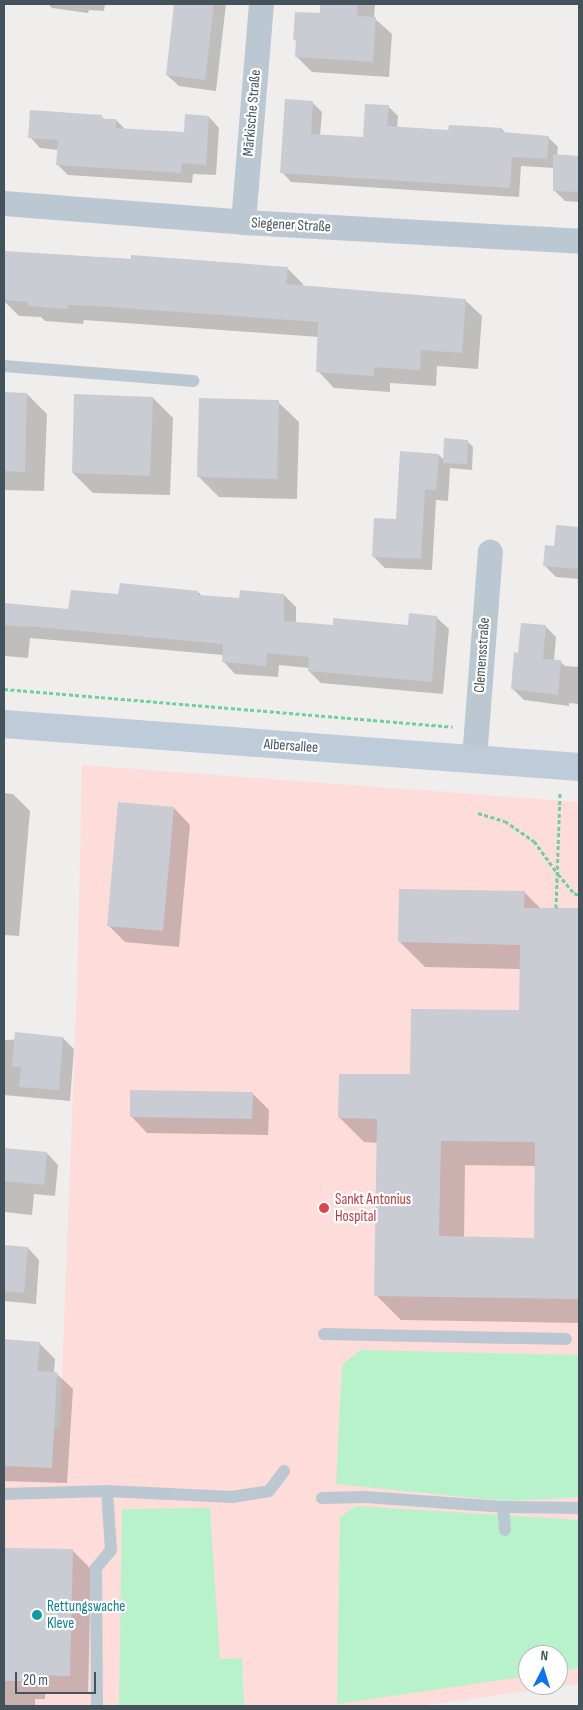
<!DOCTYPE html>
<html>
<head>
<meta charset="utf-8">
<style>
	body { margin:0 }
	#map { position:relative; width:583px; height:1710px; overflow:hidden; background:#f0eded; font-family:"Sofia Sans Condensed",sans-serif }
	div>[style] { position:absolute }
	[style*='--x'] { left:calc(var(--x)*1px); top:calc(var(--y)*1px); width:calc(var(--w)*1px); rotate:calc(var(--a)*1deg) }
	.medical>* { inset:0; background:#fddcda }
	.green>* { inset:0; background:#b7f2cb }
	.shadow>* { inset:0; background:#0003 }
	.building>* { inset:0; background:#c9ccd2 }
	.path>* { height:3px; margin-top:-1.5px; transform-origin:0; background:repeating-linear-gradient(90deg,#6cd29c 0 4px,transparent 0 6.5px) }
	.lane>* { height:12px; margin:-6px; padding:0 6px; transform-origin:6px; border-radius:6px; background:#bcc8d1 }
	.street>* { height:25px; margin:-12.5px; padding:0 12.5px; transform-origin:12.5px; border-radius:12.5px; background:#bcc8d1 }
	.secondary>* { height:28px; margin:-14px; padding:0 14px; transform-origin:14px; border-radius:14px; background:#becbd8 }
	.dots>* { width:14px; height:14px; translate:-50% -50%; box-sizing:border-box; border:2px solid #fff; border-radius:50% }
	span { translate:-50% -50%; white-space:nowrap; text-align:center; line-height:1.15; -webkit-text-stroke:4.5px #fff; paint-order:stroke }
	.street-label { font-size:15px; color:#44525c }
	.health-label { font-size:15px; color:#be3a42 }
	.left { translate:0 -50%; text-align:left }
	.culture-label { font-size:15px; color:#0d838f }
	.frame { position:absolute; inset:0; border:5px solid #44525c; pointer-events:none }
	.north { position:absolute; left:518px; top:1645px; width:50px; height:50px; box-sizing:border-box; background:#fff; border:1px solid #b4babe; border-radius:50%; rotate:5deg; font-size:14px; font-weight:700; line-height:20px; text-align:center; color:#44525c }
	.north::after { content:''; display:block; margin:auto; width:18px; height:22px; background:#0b76ec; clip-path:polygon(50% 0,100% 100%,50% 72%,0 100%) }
	.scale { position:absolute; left:15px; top:1672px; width:81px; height:22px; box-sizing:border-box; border:2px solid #44525c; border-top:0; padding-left:6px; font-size:15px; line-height:18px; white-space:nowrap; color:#44525c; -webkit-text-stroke:4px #fff; paint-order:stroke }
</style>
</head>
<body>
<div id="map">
	<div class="medical">
		<i style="clip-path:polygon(evenodd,82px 765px,579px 802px,579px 1684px,420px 1706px,4px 1706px,4px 1425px,60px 1429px,77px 990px,82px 765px,528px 1655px,558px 1655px,558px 1685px,528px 1685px,528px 1655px)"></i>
	</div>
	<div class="green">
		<i style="clip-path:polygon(360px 1350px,579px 1355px,579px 1496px,571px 1498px,505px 1501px,336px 1484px,342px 1365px)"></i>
		<i style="clip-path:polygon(356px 1506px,579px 1520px,579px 1668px,558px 1671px,558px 1655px,528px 1655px,528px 1676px,337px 1704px,340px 1517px)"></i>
		<i style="clip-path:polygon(210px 1508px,220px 1659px,242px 1658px,244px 1706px,119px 1706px,122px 1509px)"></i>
	</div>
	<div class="shadow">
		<i style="clip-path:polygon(37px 4px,105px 4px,104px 11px,89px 10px,88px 13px,52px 8px,49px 5px)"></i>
		<i style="clip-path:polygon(175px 4px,226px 4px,216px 91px,179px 86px,167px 75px)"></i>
		<i style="clip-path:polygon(322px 4px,375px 4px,374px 18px,392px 34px,389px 77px,312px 72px,296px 56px,297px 42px,295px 40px,321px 15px)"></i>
		<i style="clip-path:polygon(312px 102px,322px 112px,320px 136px,364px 138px,389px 107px,398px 116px,397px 128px,449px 132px,502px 129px,506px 134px,548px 137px,558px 147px,557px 155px,579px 157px,579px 202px,565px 201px,554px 190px,554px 168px,521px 166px,519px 197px,291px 182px,282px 172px)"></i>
		<i style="clip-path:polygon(101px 116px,105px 120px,116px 120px,126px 130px,185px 134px,209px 117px,219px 128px,216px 175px,193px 174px,192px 183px,68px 175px,57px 164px,58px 150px,40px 148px,30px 137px)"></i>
		<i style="clip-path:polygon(6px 252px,287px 268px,303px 284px,303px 287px,465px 300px,482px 316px,478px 369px,437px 366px,436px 386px,390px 383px,390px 392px,334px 388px,318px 371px,319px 337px,84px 320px,83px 324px,45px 321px,41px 317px,19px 316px,4px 301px)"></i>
		<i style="clip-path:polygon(4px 393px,27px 394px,47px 414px,44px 491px,4px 490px)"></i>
		<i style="clip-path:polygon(153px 398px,173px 418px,170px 495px,93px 493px,73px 473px)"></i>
		<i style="clip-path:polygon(278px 402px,299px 422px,297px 499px,219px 497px,199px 477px)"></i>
		<i style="clip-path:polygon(468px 442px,473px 447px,472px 470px,450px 468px,448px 501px,436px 500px,432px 570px,385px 568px,374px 557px,439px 455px,444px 460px)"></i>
		<i style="clip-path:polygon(557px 527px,579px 528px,579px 579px,556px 577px,545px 566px,556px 547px)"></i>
		<i style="clip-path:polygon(198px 592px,202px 596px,240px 600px,284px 595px,296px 607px,296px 623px,334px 627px,409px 626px,436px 617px,449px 629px,443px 694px,321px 683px,309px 671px,309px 668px,279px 665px,278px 677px,235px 674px,223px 661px,223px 655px,30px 638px,28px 658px,4px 656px,4px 604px,69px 610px,120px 596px)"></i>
		<i style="clip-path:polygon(545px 626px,556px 637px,554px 661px,560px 661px,565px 666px,579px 667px,579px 704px,569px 703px,569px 706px,524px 700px,513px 689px,519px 654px)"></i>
		<i style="clip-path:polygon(4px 793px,13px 794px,30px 811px,19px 936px,4px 935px)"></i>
		<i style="clip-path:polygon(174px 808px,190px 825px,179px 947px,125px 942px,108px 925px)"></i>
		<i style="clip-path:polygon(evenodd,524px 892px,541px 909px,579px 909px,579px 1323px,401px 1320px,376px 1295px,378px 1143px,364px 1142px,339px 1117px,520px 1011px,520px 969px,425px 967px,400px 942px,524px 892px,465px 1165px,536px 1166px,535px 1239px,464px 1238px,465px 1165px)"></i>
		<i style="clip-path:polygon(63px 1038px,74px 1049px,70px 1101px,4px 1095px,4px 1040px)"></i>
		<i style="clip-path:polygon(252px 1093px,269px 1110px,268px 1135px,147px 1133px,131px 1116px)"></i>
		<i style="clip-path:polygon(4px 1149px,47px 1153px,58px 1165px,55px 1196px,34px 1194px,32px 1215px,4px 1212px)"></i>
		<i style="clip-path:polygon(4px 1246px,28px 1248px,39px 1260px,36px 1304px,4px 1301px)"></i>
		<i style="clip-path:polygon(4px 1340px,39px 1343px,55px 1359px,54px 1373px,57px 1374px,73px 1389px,67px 1483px,4px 1481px)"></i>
		<i style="clip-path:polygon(4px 1549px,72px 1550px,91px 1569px,88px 1694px,45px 1693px,45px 1699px,35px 1699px,35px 1706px,4px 1705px)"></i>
	</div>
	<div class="building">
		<i style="clip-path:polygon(174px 4px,214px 4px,205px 80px,166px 75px)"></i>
		<i style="clip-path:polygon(320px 4px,358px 4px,357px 16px,376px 17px,373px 62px,295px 57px,296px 40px,293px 40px,295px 12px,320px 13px)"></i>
		<i style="clip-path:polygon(285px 99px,313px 101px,311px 134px,363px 137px,365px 104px,389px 105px,387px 126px,448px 130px,449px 125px,471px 126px,502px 128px,502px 132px,549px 136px,547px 159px,512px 157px,510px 188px,280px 173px)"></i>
		<i style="clip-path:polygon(30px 110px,102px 115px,102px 119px,116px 119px,116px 128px,184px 132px,185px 114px,209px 116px,206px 165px,182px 163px,181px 173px,56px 165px,58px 140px,28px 138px)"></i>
		<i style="clip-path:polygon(553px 154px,579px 156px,579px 192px,553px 191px)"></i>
		<i style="clip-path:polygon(5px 251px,131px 259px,131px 255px,288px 267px,286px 284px,466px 299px,462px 353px,421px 350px,420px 370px,374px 367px,374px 376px,316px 372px,318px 322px,95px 306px,68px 305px,67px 309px,28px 306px,28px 302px,4px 300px)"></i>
		<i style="clip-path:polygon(4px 392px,27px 393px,25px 472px,4px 471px)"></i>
		<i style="clip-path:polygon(74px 394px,153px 397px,150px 476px,72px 473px)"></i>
		<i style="clip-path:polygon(199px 398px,279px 400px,277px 479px,197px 477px)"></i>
		<i style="clip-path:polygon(444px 438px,468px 440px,467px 464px,443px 463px)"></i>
		<i style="clip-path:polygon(400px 451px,439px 454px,436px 490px,425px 489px,421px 559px,372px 557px,374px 518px,396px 519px)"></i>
		<i style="clip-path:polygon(556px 525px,579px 527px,579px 569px,543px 566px,545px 545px,554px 546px)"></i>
		<i style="clip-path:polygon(120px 583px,198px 591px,198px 595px,239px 598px,240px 590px,284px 594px,284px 621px,333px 625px,333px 618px,408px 625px,409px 613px,437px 616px,432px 682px,308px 671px,309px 657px,267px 653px,266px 666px,222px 662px,223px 644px,26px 626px,26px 627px,4px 625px,5px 603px,68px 609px,71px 590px,118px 594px)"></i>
		<i style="clip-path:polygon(521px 623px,546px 625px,543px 659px,561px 660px,558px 695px,511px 689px,514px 652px,518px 653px)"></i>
		<i style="clip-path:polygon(118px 802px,174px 807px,163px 931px,107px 926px)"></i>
		<i style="clip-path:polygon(evenodd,399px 889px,525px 891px,524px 908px,579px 908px,579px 1299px,374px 1296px,377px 1119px,338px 1118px,339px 1074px,410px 1074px,411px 1009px,519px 1010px,520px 945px,398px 942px,399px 889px,441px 1141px,535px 1142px,534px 1238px,439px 1236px,441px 1141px)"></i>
		<i style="clip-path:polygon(15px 1032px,63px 1037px,59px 1090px,19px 1087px,21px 1067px,12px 1067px)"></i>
		<i style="clip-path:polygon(130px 1090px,253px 1092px,252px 1119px,130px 1117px)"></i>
		<i style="clip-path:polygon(4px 1148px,47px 1152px,44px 1185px,4px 1181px)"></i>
		<i style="clip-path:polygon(4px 1245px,28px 1247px,24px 1293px,4px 1291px)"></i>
		<i style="clip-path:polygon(4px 1339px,40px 1342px,37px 1371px,57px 1372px,52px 1468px,4px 1466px)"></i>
		<i style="clip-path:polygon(4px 1548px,73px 1549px,70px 1676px,27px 1675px,27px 1681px,4px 1681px)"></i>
	</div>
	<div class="path">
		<i style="--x:4;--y:689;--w:450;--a:4.8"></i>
		<i style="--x:478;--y:813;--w:28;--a:17"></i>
		<i style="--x:505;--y:821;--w:35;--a:35"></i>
		<i style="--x:534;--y:841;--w:41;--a:54"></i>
		<i style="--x:558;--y:874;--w:25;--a:50"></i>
		<i style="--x:574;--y:893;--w:5;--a:22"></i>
		<i style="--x:556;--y:908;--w:115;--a:-88"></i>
	</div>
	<div class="lane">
		<i style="--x:4;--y:366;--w:190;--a:4.5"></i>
		<i style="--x:324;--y:1334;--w:242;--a:1.2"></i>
		<i style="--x:4;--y:1494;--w:103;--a:-1.7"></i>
		<i style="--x:107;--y:1491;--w:125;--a:2.7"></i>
		<i style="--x:232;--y:1497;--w:37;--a:-9"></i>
		<i style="--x:269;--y:1491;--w:25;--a:-53"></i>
		<i style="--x:322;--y:1498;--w:43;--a:-1.3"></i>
		<i style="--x:365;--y:1497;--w:138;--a:4.1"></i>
		<i style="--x:503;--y:1507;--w:23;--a:85"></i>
		<i style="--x:503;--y:1507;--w:76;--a:0.8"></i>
		<i style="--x:97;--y:1706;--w:138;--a:-90.4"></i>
		<i style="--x:96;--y:1568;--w:23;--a:-50"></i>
		<i style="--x:111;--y:1550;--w:59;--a:-93.9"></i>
	</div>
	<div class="street">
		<i style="--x:4;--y:203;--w:240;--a:4.5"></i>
		<i style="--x:243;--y:222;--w:337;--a:3.2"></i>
		<i style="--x:243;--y:222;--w:219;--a:-85.3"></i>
		<i style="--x:474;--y:758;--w:207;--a:-85.6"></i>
	</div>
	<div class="secondary">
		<i style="--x:4;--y:724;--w:577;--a:4.28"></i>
	</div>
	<div class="dots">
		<i style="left:324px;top:1208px;background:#e0444e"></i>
		<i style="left:37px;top:1615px;background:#0f9aa8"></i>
	</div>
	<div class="street-label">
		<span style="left:252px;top:113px;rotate:-85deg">Märkische Straße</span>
		<span style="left:291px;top:225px;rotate:3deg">Siegener Straße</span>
		<span style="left:482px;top:655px;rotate:-86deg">Clemensstraße</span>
		<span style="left:291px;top:746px;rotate:4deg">Albersallee</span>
	</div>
	<div class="health-label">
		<span class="left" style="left:335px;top:1208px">Sankt Antonius<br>Hospital</span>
	</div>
	<div class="culture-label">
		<span class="left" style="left:47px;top:1615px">Rettungswache<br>Kleve</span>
	</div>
	<div class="frame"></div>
	<div class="north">N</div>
	<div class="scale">20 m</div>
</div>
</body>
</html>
